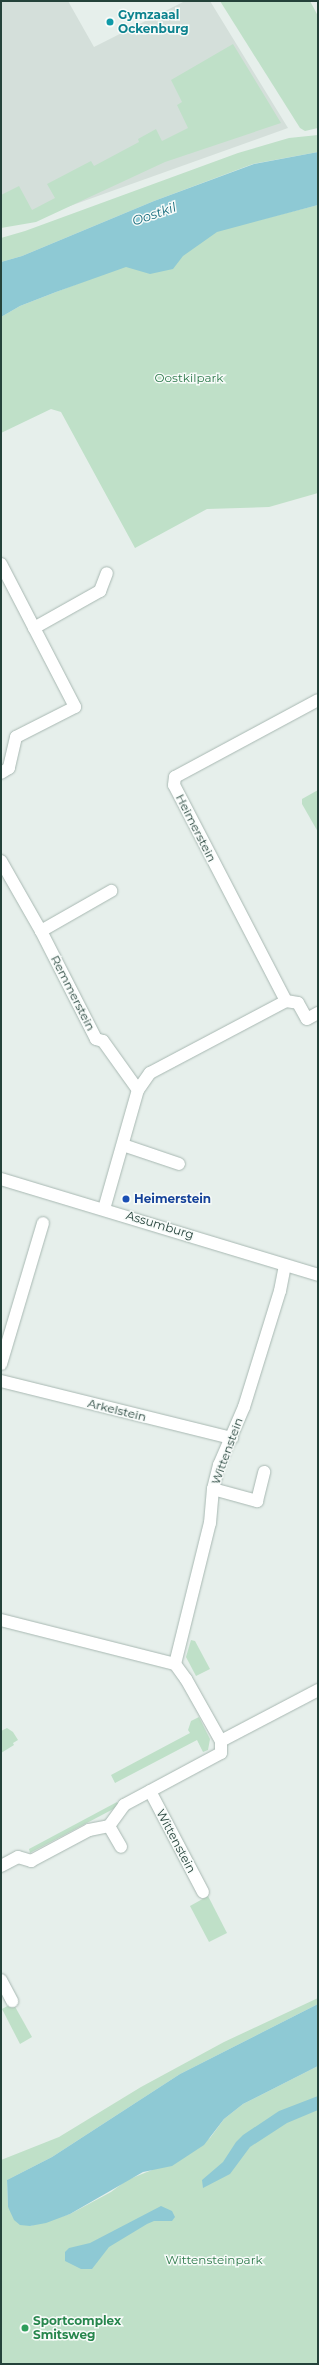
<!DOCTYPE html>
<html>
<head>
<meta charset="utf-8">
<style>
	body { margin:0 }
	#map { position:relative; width:319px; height:2365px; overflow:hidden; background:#e6efeb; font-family:Montserrat,sans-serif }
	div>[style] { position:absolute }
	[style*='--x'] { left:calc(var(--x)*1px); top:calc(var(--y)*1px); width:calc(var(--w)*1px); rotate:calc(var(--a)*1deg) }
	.built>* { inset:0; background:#d4dfda }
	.green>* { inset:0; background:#bfe0c8 }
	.water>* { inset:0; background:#8ec9d4 }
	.roads { filter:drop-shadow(0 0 1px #a8b8b2) drop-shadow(0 0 1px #a8b8b2) }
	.minor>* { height:12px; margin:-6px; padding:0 6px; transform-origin:6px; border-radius:6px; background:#fff }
	.tertiary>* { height:12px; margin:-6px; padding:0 6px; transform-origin:6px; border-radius:6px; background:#fff }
	.dots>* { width:11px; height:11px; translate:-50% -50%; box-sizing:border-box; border:2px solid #f7fbf9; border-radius:50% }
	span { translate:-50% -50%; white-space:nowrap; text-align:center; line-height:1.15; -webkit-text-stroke:3px #f7fbf9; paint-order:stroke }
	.culture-label { font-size:12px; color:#0d838f; font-weight:700 }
	.left { translate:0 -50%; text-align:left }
	.park-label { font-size:12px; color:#2d7a4b }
	.street-label { font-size:12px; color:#24423a }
	.transit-label { font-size:12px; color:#164399; font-weight:700 }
	.leisure-label { font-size:12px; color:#27864d; font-weight:700 }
	.water-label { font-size:13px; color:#1c6f80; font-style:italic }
	.frame { position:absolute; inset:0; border:2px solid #24423a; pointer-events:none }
</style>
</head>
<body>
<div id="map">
	<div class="built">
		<i style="clip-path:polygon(1px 1px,68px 1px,94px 47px,185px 1px,210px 1px,288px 128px,28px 221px,1px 223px)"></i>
	</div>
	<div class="green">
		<i style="clip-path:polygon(220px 1px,310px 1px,318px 16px,318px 128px,305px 131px,300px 128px)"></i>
		<i style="clip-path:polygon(233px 44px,281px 123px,165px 162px,36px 222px,1px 228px,1px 195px,19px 186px,32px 210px,55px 198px,47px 184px,91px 161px,94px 166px,139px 142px,138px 139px,156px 129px,162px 141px,188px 128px,177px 105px,182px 102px,171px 80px)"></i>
		<i style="clip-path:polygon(318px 135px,318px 152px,253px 164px,154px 201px,22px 256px,1px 262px,1px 238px,25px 231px,238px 153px,289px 138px)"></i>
		<i style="clip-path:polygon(318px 205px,318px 493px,269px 507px,207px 509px,135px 548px,61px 412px,51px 409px,1px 433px,1px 317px,20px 306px,56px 292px,216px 231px)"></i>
		<i style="clip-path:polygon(318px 790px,318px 832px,302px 804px,302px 799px)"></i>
		<i style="clip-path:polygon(191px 1640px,195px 1641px,210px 1669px,196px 1676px,186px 1657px)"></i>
		<i style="clip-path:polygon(199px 1717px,210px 1739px,208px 1750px,203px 1752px,197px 1740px,115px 1783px,111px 1775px,190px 1733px,188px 1730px,191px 1721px)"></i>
		<i style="clip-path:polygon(7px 1728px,13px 1732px,18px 1740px,13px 1743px,14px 1745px,1px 1753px,1px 1731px)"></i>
		<i style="clip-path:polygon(117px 1802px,119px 1806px,30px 1853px,29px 1849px)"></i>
		<i style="clip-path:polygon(208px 1896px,227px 1933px,209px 1942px,190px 1906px)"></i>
		<i style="clip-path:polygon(318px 1998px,318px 2004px,180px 2074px,52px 2157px,7px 2180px,8px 2207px,30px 2226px,70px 2214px,111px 2192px,127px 2180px,152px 2170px,210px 2138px,224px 2119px,243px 2104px,318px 2066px,318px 2364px,1px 2364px,1px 2160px,59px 2137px,141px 2087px,224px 2042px)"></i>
		<i style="clip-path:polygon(13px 2003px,32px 2037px,20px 2044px,2px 2009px)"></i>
	</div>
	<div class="water">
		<i style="clip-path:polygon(318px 152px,318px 205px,217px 232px,183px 256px,173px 269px,150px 274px,126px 267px,56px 292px,20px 306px,1px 317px,1px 262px,22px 256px,154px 201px,254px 164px)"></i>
		<i style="clip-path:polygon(318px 2004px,318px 2066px,243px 2104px,224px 2119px,204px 2145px,172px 2166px,143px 2172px,70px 2214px,46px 2223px,30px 2226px,20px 2225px,14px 2220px,8px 2207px,7px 2180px,52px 2157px,180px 2074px)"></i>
		<i style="clip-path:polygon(318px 2096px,318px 2110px,287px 2123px,250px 2147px,230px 2174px,203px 2188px,202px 2180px,223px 2162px,236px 2142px,243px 2135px,279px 2111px)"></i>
		<i style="clip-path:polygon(161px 2206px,172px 2211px,175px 2217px,172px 2221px,154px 2221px,147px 2224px,109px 2247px,92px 2269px,81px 2269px,65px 2261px,65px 2252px,69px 2248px,90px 2243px)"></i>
	</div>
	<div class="roads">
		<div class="minor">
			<i style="--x:1;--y:564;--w:161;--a:62.6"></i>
			<i style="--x:75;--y:707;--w:66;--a:153"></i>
			<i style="--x:16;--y:737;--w:32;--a:103"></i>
			<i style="--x:9;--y:768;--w:9;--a:148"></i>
			<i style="--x:34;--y:628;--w:76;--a:-29.3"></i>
			<i style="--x:100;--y:591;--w:19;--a:-69"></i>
			<i style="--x:1;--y:861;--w:81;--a:60.3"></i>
			<i style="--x:41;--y:931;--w:121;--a:63"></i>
			<i style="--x:96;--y:1039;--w:7;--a:16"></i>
			<i style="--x:103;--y:1041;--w:60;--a:54.5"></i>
			<i style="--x:41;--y:931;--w:81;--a:-29.7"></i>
			<i style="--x:286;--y:1001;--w:12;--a:9"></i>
			<i style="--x:298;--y:1003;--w:18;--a:61"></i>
			<i style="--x:307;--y:1019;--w:13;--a:-29"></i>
			<i style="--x:123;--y:1145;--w:59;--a:18.7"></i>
			<i style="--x:104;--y:1209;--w:124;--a:-74.1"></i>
			<i style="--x:138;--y:1090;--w:21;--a:-55"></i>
			<i style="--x:150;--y:1073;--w:154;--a:-27.9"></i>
			<i style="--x:286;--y:1001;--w:243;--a:-117.4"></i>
			<i style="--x:174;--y:785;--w:8;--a:-83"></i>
			<i style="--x:175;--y:777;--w:162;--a:-28.3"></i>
			<i style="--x:1;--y:1364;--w:147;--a:-73.4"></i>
			<i style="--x:1;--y:1381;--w:238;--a:13.9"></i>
			<i style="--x:213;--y:1489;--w:46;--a:15.3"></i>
			<i style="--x:257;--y:1501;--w:30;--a:-76"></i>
			<i style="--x:1;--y:1620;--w:179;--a:14.2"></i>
			<i style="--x:175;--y:1664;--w:145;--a:-76.1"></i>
			<i style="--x:210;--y:1523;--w:34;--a:-85"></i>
			<i style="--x:213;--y:1489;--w:25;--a:-76"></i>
			<i style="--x:219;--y:1465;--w:63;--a:-66.7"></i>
			<i style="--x:244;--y:1407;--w:121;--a:-72.8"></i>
			<i style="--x:280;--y:1291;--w:26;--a:-79"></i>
			<i style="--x:175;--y:1664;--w:19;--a:54"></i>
			<i style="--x:186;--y:1679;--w:71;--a:60.6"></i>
			<i style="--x:150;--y:1791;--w:114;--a:62.3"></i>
			<i style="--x:109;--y:1826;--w:24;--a:60"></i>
			<i style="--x:1;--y:1866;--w:19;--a:-28"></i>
			<i style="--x:18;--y:1857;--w:14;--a:17"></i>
			<i style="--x:31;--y:1861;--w:66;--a:-28.1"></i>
			<i style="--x:89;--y:1830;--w:20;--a:-11"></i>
			<i style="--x:109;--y:1826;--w:26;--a:-54"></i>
			<i style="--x:124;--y:1805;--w:110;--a:-28.2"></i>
			<i style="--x:221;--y:1753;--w:12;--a:-90"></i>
			<i style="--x:221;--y:1741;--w:110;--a:-27.7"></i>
			<i style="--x:1;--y:1980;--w:24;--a:62"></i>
		</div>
		<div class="tertiary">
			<i style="--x:1;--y:1179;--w:331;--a:16.8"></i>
		</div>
	</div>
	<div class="dots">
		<i style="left:110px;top:22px;background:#0f9aa8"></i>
		<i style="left:126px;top:1199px;background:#1a4fb4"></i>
		<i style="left:25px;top:2328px;background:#2e9e5b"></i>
	</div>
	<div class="culture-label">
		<span class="left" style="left:118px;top:22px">Gymzaaal<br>Ockenburg</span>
	</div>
	<div class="park-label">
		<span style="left:189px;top:378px">Oostkilpark</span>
		<span style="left:214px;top:2260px">Wittensteinpark</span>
	</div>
	<div class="street-label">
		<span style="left:196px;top:828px;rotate:63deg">Heimerstein</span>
		<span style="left:73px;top:993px;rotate:63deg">Remmerstein</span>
		<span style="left:160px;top:1225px;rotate:17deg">Assumburg</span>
		<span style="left:117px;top:1410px;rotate:14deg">Arkelstein</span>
		<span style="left:227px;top:1451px;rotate:-70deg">Wittenstein</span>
		<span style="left:176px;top:1841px;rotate:62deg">Wittenstein</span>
	</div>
	<div class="transit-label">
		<span class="left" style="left:134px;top:1199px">Heimerstein</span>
	</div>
	<div class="leisure-label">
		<span class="left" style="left:33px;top:2328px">Sportcomplex<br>Smitsweg</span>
	</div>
	<div class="water-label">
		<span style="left:154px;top:214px;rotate:-19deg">Oostkil</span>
	</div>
	<div class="frame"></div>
</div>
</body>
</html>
